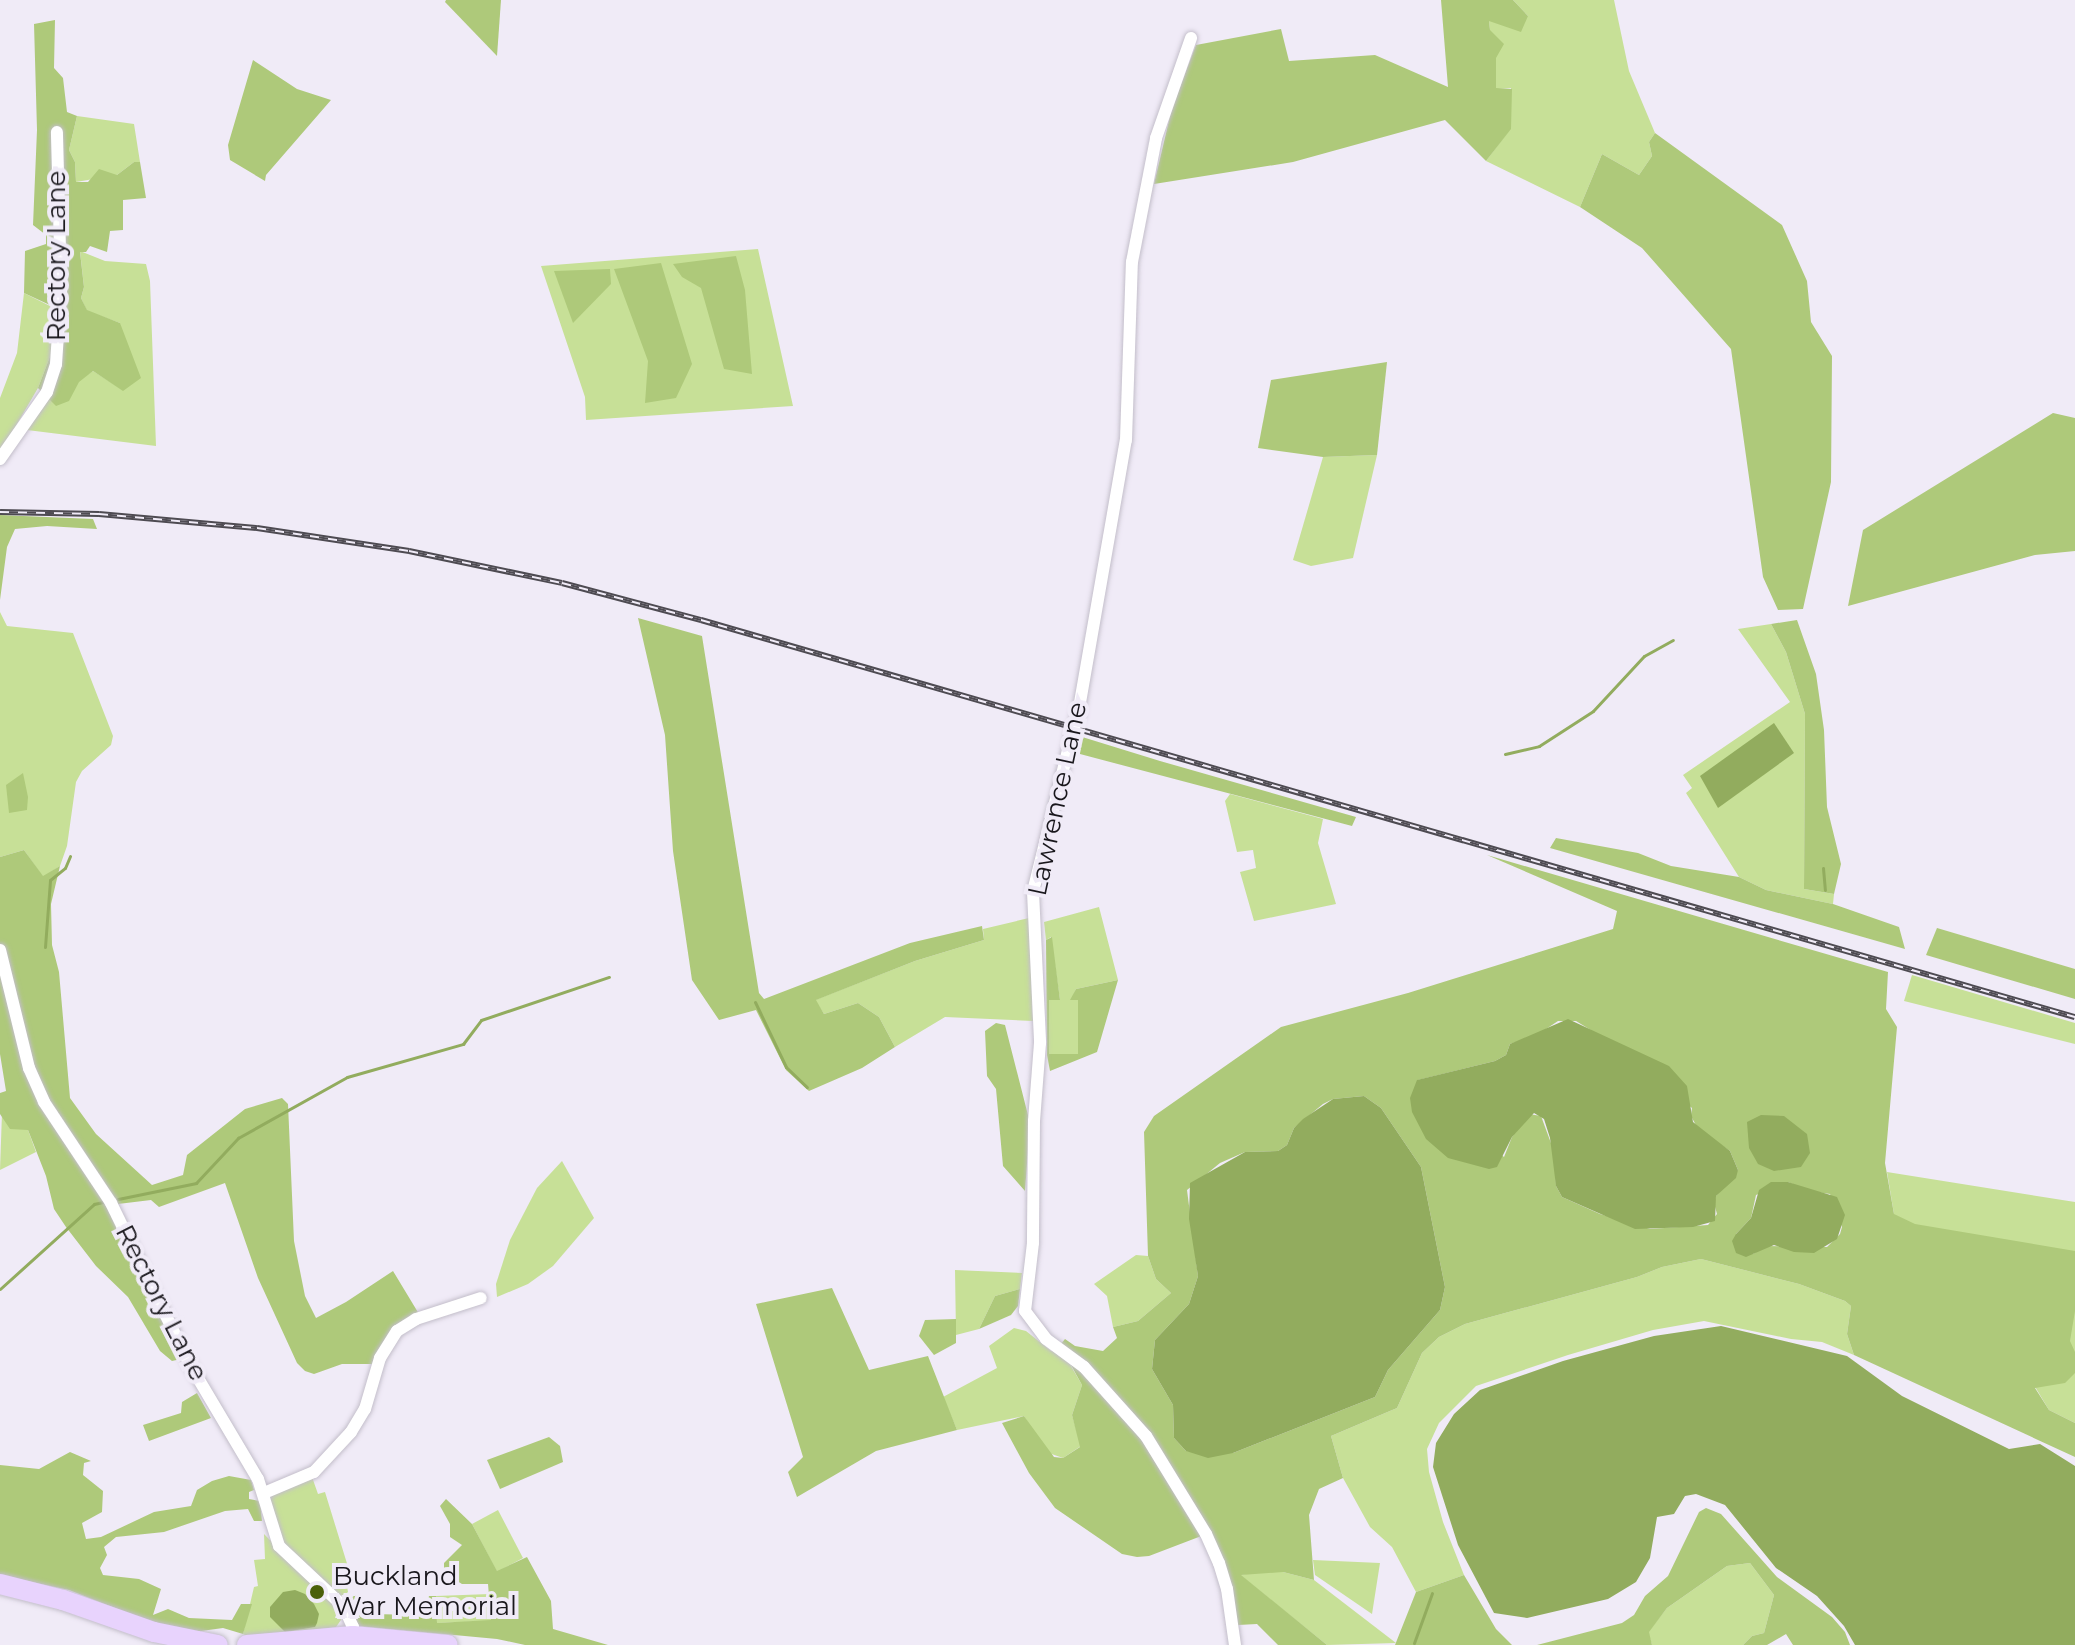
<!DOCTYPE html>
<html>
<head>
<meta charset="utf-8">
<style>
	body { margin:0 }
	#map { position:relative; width:2075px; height:1645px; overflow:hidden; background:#f0ebf7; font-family:Montserrat,sans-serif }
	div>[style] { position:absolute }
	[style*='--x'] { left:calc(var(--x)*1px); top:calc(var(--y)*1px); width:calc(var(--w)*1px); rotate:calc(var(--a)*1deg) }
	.green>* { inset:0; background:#c7e097 }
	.forest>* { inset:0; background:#aec97a }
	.water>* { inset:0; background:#92ac5e }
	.stream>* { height:3px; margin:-1.5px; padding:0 1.5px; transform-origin:1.5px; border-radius:1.5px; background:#92ac5e }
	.roads { filter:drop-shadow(0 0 2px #c3beca) drop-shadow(0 0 2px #c3beca) }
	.minor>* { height:12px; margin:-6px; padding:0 6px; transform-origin:6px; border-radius:6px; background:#fff }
	.primary>* { height:20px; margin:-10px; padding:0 10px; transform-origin:10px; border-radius:10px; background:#e8d3fd }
	.rail>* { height:6px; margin-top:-3px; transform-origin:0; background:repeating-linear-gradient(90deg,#f0ebf7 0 9px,#4e4b52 0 18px); box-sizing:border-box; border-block:2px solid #4e4b52 }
	.bridges { filter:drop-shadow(0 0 2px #c3beca) drop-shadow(0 0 2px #c3beca) }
	.minor-bridge>* { height:12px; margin:-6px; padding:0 6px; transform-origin:6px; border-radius:6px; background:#fff }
	.dots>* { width:22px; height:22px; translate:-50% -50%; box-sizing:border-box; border:4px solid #f0ebf7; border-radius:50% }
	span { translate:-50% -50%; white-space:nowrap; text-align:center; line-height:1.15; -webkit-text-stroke:8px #f0ebf7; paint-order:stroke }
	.street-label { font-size:26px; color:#19171c }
	.poi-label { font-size:26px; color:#19171c }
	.left { translate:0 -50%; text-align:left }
</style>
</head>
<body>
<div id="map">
	<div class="green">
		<i style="clip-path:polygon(1513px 0,1614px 0,1629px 71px,1655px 133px,1649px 142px,1652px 156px,1639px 175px,1602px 154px,1580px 207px,1486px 161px,1510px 129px,1511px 88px,1496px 89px,1489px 21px,1528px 16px)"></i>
		<i style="clip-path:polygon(77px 116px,134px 124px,140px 162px,134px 162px,117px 175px,76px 182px,75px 162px,69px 150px)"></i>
		<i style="clip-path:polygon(758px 249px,793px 406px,586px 420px,585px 397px,541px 266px)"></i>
		<i style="clip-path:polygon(80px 251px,105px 261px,146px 264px,150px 281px,156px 446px,27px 430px,49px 399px,93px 371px,123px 390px,120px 323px,87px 311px,81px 298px,84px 287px)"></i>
		<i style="clip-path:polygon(24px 293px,52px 307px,57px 323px,54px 346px,38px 388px,0 453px,0 398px,17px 353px)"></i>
		<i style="clip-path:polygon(1377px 455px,1353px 558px,1311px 566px,1293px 560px,1323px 457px)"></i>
		<i style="clip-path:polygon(0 612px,7px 626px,73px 633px,113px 736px,111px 745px,82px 771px,76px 782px,67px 846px,60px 866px,43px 877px,24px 850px,0 857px)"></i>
		<i style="clip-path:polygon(1771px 624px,1786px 652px,1805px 714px,1804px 889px,1834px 894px,1833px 904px,1766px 890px,1739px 877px,1686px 793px,1692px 788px,1683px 775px,1790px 702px,1738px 629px)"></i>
		<i style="clip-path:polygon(1230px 794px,1323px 819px,1318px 843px,1336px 904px,1254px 921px,1240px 872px,1256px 868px,1253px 850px,1237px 852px,1225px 801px)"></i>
		<i style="clip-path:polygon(1099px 907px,1118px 980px,1076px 989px,1071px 1000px,1078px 1000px,1078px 1055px,1049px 1055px,1049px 999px,1060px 1000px,1051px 937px,1046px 940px,1044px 922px)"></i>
		<i style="clip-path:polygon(1029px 918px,1033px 1021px,945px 1017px,895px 1047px,879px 1017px,858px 1003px,824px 1014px,815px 1000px,915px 961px,984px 940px,983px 929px)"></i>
		<i style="clip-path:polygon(1912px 975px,2075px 1023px,2075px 1044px,1904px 1001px)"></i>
		<i style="clip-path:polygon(2px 1113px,28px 1130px,36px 1152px,0 1170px)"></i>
		<i style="clip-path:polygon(562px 1161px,594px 1218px,553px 1266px,528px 1284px,497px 1297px,496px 1284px,510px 1240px,537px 1188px)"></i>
		<i style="clip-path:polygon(1887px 1172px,2075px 1202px,2075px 1423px,2049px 1410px,2025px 1370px,1898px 1238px)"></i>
		<i style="clip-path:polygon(1136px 1255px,1148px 1256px,1156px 1279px,1171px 1293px,1138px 1321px,1113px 1327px,1107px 1296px,1094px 1284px)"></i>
		<i style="clip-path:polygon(1701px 1259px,1799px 1284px,1845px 1301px,1851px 1306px,1847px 1334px,1854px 1355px,1822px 1342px,1791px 1339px,1704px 1321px,1653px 1330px,1568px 1355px,1476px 1386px,1439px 1423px,1427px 1449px,1429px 1472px,1443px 1522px,1464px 1575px,1416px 1592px,1392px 1547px,1370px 1527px,1343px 1478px,1331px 1436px,1397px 1408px,1422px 1353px,1439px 1337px,1465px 1324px,1637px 1277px,1662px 1267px)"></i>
		<i style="clip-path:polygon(955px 1270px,1022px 1273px,1020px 1289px,995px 1296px,979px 1329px,956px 1335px)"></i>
		<i style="clip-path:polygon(1014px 1328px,1026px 1331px,1051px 1351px,1064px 1354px,1082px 1385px,1072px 1415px,1081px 1446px,1063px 1458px,1046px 1452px,1024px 1416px,957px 1430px,943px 1397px,997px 1368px,989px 1346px)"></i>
		<i style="clip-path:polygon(312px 1477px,318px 1494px,325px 1492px,349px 1570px,345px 1574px,348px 1592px,342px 1597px,282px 1545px,269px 1501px,272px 1495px)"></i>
		<i style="clip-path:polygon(498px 1510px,523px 1558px,497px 1572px,472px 1524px)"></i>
		<i style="clip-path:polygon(264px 1534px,341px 1612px,341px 1620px,336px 1627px,251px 1638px,243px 1634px,254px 1587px,258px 1586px,254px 1560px,265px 1559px)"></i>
		<i style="clip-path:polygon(1313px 1560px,1380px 1563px,1372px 1614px,1315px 1575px)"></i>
		<i style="clip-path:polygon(1750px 1563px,1774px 1595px,1764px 1633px,1752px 1636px,1743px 1645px,1652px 1645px,1648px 1632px,1667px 1608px,1727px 1566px)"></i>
		<i style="clip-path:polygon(1259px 1572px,1283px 1572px,1314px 1580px,1396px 1643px,1327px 1645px,1240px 1575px)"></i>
		<i style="clip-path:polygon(490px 1594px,491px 1621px,437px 1623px,436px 1596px)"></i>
	</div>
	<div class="forest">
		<i style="clip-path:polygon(446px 0,501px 0,497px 56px,445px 2px)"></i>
		<i style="clip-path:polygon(1441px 0,1513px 0,1528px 16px,1521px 32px,1489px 21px,1490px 30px,1504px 44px,1496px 58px,1496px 88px,1512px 89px,1511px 129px,1486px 161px,1445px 120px,1293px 162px,1154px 184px,1172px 108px,1196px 45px,1281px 29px,1289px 61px,1375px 55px,1448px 87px)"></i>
		<i style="clip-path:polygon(55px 20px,54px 68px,63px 78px,67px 112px,77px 116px,69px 150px,75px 162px,76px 182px,88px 182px,99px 169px,117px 175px,134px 162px,140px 162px,146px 198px,123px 200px,123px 230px,110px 231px,107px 252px,90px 246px,86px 252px,80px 252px,84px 287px,81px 298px,87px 310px,120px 323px,141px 378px,123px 391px,93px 371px,79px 382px,69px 401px,56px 406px,38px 388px,54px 346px,57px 323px,52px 306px,24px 293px,25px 251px,46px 244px,46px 235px,33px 225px,37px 130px,34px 24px)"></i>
		<i style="clip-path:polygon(253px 60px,297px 89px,331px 100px,266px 175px,265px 181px,230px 160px,228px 145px)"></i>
		<i style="clip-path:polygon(1655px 133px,1782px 225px,1807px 281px,1811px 322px,1832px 356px,1831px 482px,1803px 609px,1778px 610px,1763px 577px,1731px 349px,1642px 248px,1580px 207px,1602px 154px,1639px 175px,1652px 156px,1649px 142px)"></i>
		<i style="clip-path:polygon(736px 256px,745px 290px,752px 374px,724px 369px,701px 288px,682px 277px,673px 264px)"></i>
		<i style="clip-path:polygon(661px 263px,692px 364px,676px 398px,645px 403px,648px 361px,614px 269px)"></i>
		<i style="clip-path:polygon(610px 269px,611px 284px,573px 323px,554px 271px)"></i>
		<i style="clip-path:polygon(1387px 362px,1377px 455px,1323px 457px,1258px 448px,1271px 380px)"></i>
		<i style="clip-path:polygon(2053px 413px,2075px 418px,2075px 551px,2035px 555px,1848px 606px,1863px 530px)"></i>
		<i style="clip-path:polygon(0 515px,93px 519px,97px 529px,47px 526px,15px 529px,7px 547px,0 600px)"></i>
		<i style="clip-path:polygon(638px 618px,702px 636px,759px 993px,764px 999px,910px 943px,982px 926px,984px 940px,915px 961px,816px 1000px,824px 1014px,858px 1003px,879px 1017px,895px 1047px,862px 1068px,809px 1091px,786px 1070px,756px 1010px,719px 1020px,692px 980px,673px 851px,665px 735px)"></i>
		<i style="clip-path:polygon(1797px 620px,1816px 674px,1824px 730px,1827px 807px,1841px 864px,1834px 894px,1804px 889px,1805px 714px,1786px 652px,1771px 624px)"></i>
		<i style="clip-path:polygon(1079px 736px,1160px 761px,1356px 817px,1352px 826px,1080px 754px,1077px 748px)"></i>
		<i style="clip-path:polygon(23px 773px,28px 797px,27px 810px,9px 813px,6px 785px)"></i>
		<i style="clip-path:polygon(1556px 838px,1638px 853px,1671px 866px,1739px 877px,1766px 890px,1833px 904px,1899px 927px,1905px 949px,1550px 848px)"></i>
		<i style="clip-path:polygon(24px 850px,43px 876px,60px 866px,51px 904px,52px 945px,59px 972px,70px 1098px,96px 1134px,152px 1185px,183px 1175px,187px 1155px,245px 1109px,282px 1098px,288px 1104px,294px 1241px,305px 1296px,316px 1318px,346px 1302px,393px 1271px,419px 1314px,373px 1364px,342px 1364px,314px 1374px,305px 1371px,297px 1363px,258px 1278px,225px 1183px,159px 1207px,151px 1200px,118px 1204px,32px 1084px,109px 1209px,181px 1359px,172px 1361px,160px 1351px,128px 1297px,96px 1266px,66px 1227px,54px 1209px,46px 1176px,28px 1130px,10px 1129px,0 1114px,0 1093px,6px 1091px,0 1054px,0 857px)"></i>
		<i style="clip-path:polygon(evenodd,1487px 855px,1888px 972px,1886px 1009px,1897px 1027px,1885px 1163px,1894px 1214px,1915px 1224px,2075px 1251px,2075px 1311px,2070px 1341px,2075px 1352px,2075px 1373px,2065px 1383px,2035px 1388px,2049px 1410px,2075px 1423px,2075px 1457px,1854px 1355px,1847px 1334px,1851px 1306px,1845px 1301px,1799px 1284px,1701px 1259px,1662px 1267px,1637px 1277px,1465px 1324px,1439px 1337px,1422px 1353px,1397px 1408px,1331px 1436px,1343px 1478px,1319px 1489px,1309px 1515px,1314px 1580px,1283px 1572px,1241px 1575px,1327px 1645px,1278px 1645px,1257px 1624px,1238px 1625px,1204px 1535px,1149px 1556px,1137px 1557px,1122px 1554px,1055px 1508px,1029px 1473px,1002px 1423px,1024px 1416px,1054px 1457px,1063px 1458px,1080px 1447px,1072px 1415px,1082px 1385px,1060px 1345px,1065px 1339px,1075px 1346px,1103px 1351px,1117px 1338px,1113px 1327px,1138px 1321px,1171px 1293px,1156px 1279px,1148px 1256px,1144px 1132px,1154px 1116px,1281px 1027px,1408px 993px,1613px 929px,1617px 911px,1487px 855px,1558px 1021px,1576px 1021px,1607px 1040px,1692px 1108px,1691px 1116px,1698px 1129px,1730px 1151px,1738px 1170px,1716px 1196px,1714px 1203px,1717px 1214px,1708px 1225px,1650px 1229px,1600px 1214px,1562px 1197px,1556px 1186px,1555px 1154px,1541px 1116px,1529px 1114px,1512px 1137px,1504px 1157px,1418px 1080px,1495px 1061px,1506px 1055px,1510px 1044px,1537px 1035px,1558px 1021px,1487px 855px,1364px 1096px,1381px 1108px,1421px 1167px,1445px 1287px,1440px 1310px,1388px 1370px,1375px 1397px,1233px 1453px,1186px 1451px,1174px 1438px,1173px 1405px,1152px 1369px,1155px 1340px,1189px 1304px,1198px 1276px,1187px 1190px,1220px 1163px,1245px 1152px,1278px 1151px,1287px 1145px,1294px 1128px,1323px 1104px,1333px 1099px,1364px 1096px,1487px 855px,1788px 1182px,1810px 1191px,1830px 1194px,1842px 1227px,1840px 1234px,1827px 1247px,1766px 1246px,1753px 1254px,1736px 1234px,1751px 1218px,1756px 1195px,1788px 1182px)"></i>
		<i style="clip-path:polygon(1937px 928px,2075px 969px,2075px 999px,1926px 955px)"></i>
		<i style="clip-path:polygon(1052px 937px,1060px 1000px,1049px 1000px,1049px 1054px,1078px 1054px,1078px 1000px,1070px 1000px,1076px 989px,1118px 980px,1097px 1052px,1050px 1071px,1047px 1055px,1046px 940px)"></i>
		<i style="clip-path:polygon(996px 1023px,1005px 1025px,1030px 1123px,1025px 1191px,1003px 1166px,996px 1089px,987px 1076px,985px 1031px)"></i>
		<i style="clip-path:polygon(832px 1288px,869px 1370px,928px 1356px,957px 1430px,876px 1451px,797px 1497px,788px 1472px,803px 1457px,756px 1304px)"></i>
		<i style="clip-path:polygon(1020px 1289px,1018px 1306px,1011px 1315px,979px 1329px,995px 1296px)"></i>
		<i style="clip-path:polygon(956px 1319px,956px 1343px,934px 1355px,919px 1336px,925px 1320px)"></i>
		<i style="clip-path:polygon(197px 1393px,211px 1418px,149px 1441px,143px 1425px,181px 1413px,182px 1402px)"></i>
		<i style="clip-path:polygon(549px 1437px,560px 1446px,563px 1462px,500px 1489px,487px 1460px)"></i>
		<i style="clip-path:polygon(70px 1452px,91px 1461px,84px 1463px,83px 1475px,103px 1491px,102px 1512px,82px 1523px,86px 1539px,101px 1537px,154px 1512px,191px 1506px,197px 1490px,212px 1481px,229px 1476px,251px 1480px,254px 1490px,249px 1492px,249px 1499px,260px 1501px,262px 1521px,254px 1521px,248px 1509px,225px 1511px,164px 1532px,116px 1537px,104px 1547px,107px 1555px,100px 1568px,103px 1575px,139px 1579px,161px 1589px,153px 1615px,168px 1609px,189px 1618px,232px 1620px,241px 1604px,252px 1604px,243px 1634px,223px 1628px,194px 1632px,151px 1622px,69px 1590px,0 1575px,0 1465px,39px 1469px)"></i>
		<i style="clip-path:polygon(446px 1499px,472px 1524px,497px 1571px,527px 1557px,551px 1601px,553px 1629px,608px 1645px,525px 1645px,497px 1639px,358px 1626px,347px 1603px,350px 1597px,359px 1595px,370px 1614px,423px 1615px,429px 1596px,436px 1596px,437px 1623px,491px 1620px,488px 1584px,462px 1584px,444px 1573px,444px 1563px,462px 1545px,450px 1537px,450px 1524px,440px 1506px)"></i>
		<i style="clip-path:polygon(1706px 1508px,1721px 1514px,1777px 1577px,1832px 1617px,1845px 1632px,1850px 1645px,1793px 1645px,1786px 1634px,1767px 1645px,1743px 1645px,1752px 1636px,1764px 1633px,1774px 1595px,1750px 1563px,1727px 1566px,1667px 1608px,1649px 1632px,1652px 1645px,1537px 1645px,1622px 1623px,1634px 1615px,1645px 1596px,1668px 1576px,1699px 1512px)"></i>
		<i style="clip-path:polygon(1464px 1575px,1496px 1629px,1512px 1645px,1395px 1645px,1416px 1592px)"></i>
	</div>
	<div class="water">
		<i style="clip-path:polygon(1774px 723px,1794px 753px,1718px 808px,1700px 776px)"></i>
		<i style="clip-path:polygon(1568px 1019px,1669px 1066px,1687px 1086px,1693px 1122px,1730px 1151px,1738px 1170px,1736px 1178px,1716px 1196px,1715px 1221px,1693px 1227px,1635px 1229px,1562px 1197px,1556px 1186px,1550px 1138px,1544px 1119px,1534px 1113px,1512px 1137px,1497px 1167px,1489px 1169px,1448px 1158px,1426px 1139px,1412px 1112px,1410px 1098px,1417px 1080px,1495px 1061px,1506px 1055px,1510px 1044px)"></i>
		<i style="clip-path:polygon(1364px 1096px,1381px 1108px,1421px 1167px,1445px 1287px,1440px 1310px,1388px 1370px,1375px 1397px,1233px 1453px,1208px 1458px,1186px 1451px,1174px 1438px,1173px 1405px,1152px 1369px,1155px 1340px,1189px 1304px,1198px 1276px,1189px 1219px,1190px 1183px,1245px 1152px,1278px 1151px,1287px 1145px,1294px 1128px,1303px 1119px,1333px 1099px)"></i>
		<i style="clip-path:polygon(1761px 1115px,1784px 1116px,1807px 1134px,1810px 1153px,1801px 1167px,1774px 1171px,1758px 1164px,1749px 1148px,1747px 1122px)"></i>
		<i style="clip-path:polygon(1771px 1182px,1788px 1182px,1837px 1197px,1845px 1215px,1837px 1239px,1814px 1253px,1794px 1252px,1774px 1245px,1746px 1257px,1736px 1253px,1732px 1241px,1736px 1234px,1751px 1218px,1759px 1190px)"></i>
		<i style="clip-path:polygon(1721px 1326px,1847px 1356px,1902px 1396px,2009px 1449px,2040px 1444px,2075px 1466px,2075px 1645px,1855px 1645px,1844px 1626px,1817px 1596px,1776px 1568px,1725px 1505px,1696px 1494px,1685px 1496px,1674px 1514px,1657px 1517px,1650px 1558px,1636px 1582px,1608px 1599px,1527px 1618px,1494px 1613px,1458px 1545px,1433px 1467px,1436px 1443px,1454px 1414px,1480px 1390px,1563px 1361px,1654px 1336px)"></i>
		<i style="clip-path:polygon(295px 1590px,305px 1594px,314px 1604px,319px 1614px,317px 1623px,315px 1627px,285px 1632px,270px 1617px,270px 1607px,283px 1592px)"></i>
	</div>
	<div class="stream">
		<i style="--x:1505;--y:754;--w:35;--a:-13"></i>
		<i style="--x:1539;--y:746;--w:64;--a:-32.9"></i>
		<i style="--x:1593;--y:711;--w:75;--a:-47.2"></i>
		<i style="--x:1644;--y:656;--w:33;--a:-29"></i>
		<i style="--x:1823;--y:868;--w:22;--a:85"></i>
		<i style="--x:45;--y:947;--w:67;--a:-85.7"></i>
		<i style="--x:50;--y:880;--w:19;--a:-39"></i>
		<i style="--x:65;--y:868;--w:13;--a:-67"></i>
		<i style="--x:755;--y:1002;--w:72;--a:64.5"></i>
		<i style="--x:786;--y:1067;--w:29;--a:44"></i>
		<i style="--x:118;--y:1199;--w:80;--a:-11.6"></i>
		<i style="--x:196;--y:1183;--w:62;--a:-47"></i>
		<i style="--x:238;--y:1138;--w:125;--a:-29.2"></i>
		<i style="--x:347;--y:1077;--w:121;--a:-15.9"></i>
		<i style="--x:463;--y:1044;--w:30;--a:-53"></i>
		<i style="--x:481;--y:1020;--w:135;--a:-18.6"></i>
		<i style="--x:0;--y:1289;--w:127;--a:-42.1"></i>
		<i style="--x:94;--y:1204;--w:9;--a:-13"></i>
		<i style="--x:1414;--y:1643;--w:53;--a:-70.2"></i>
	</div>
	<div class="roads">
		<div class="minor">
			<i style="--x:0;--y:459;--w:82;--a:-55"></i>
			<i style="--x:47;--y:392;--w:29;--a:-72"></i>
			<i style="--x:56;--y:364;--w:76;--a:-86.2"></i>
			<i style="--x:61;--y:288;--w:156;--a:-91.5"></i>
			<i style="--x:1078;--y:714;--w:278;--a:-80.1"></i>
			<i style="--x:1126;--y:440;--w:178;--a:-88.1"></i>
			<i style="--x:1132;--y:262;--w:126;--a:-79"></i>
			<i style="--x:1156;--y:138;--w:106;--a:-70.7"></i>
			<i style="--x:1072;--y:734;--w:163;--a:103.9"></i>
			<i style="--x:1033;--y:892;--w:151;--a:87.3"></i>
			<i style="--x:1040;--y:1043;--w:78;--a:94.4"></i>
			<i style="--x:1034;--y:1121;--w:122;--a:90.5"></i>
			<i style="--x:1033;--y:1243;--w:68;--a:96.7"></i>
			<i style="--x:1025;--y:1311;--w:35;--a:53"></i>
			<i style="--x:1046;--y:1339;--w:47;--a:36.4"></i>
			<i style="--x:1084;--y:1367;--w:93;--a:48.1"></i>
			<i style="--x:1146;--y:1436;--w:115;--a:58.5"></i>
			<i style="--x:1206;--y:1534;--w:32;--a:66"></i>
			<i style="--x:1219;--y:1563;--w:27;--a:73"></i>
			<i style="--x:1227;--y:1589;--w:57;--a:81.9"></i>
			<i style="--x:0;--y:950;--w:122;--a:76.2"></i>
			<i style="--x:29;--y:1068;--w:37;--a:66"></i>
			<i style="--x:44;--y:1102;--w:121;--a:56.4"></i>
			<i style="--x:111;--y:1203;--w:178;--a:64"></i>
			<i style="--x:189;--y:1363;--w:135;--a:59.3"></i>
			<i style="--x:258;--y:1479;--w:70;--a:72.6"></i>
			<i style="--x:279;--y:1546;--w:89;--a:43.2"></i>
			<i style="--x:344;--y:1607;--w:22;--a:66"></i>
			<i style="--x:353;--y:1627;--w:9;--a:90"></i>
			<i style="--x:264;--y:1493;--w:54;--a:-22.8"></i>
			<i style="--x:314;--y:1472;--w:54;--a:-47.2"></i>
			<i style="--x:351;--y:1432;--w:27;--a:-59"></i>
			<i style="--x:365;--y:1409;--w:53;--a:-73.6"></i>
			<i style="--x:380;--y:1358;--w:32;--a:-58"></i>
			<i style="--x:397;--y:1331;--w:22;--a:-32"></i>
			<i style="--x:416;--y:1319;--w:68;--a:-17.9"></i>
		</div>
		<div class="primary">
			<i style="--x:0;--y:1584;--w:65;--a:14.3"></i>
			<i style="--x:63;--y:1600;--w:96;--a:19.4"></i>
			<i style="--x:154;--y:1632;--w:65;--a:11.5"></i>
			<i style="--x:247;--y:1645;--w:106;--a:-4.9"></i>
			<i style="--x:353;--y:1636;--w:95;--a:5.4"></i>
		</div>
	</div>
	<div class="rail">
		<i style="--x:0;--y:512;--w:99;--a:1.2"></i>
		<i style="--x:99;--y:514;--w:159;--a:5.1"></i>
		<i style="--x:257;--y:528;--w:154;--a:8.6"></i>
		<i style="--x:409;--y:551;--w:156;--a:11.8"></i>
		<i style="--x:562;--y:583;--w:144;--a:14.9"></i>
		<i style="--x:701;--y:620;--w:1430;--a:16.12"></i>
	</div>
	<div class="bridges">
		<div class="minor-bridge">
			<i style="--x:1072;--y:734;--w:21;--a:-73"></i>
		</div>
	</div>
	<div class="dots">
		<i style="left:317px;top:1592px;background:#4b600a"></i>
	</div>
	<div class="street-label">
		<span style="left:57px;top:256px;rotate:-90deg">Rectory Lane</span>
		<span style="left:1058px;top:799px;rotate:-78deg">Lawrence Lane</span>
		<span style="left:161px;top:1303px;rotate:63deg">Rectory Lane</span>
	</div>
	<div class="poi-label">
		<span class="left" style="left:333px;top:1592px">Buckland<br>War Memorial</span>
	</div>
</div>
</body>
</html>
